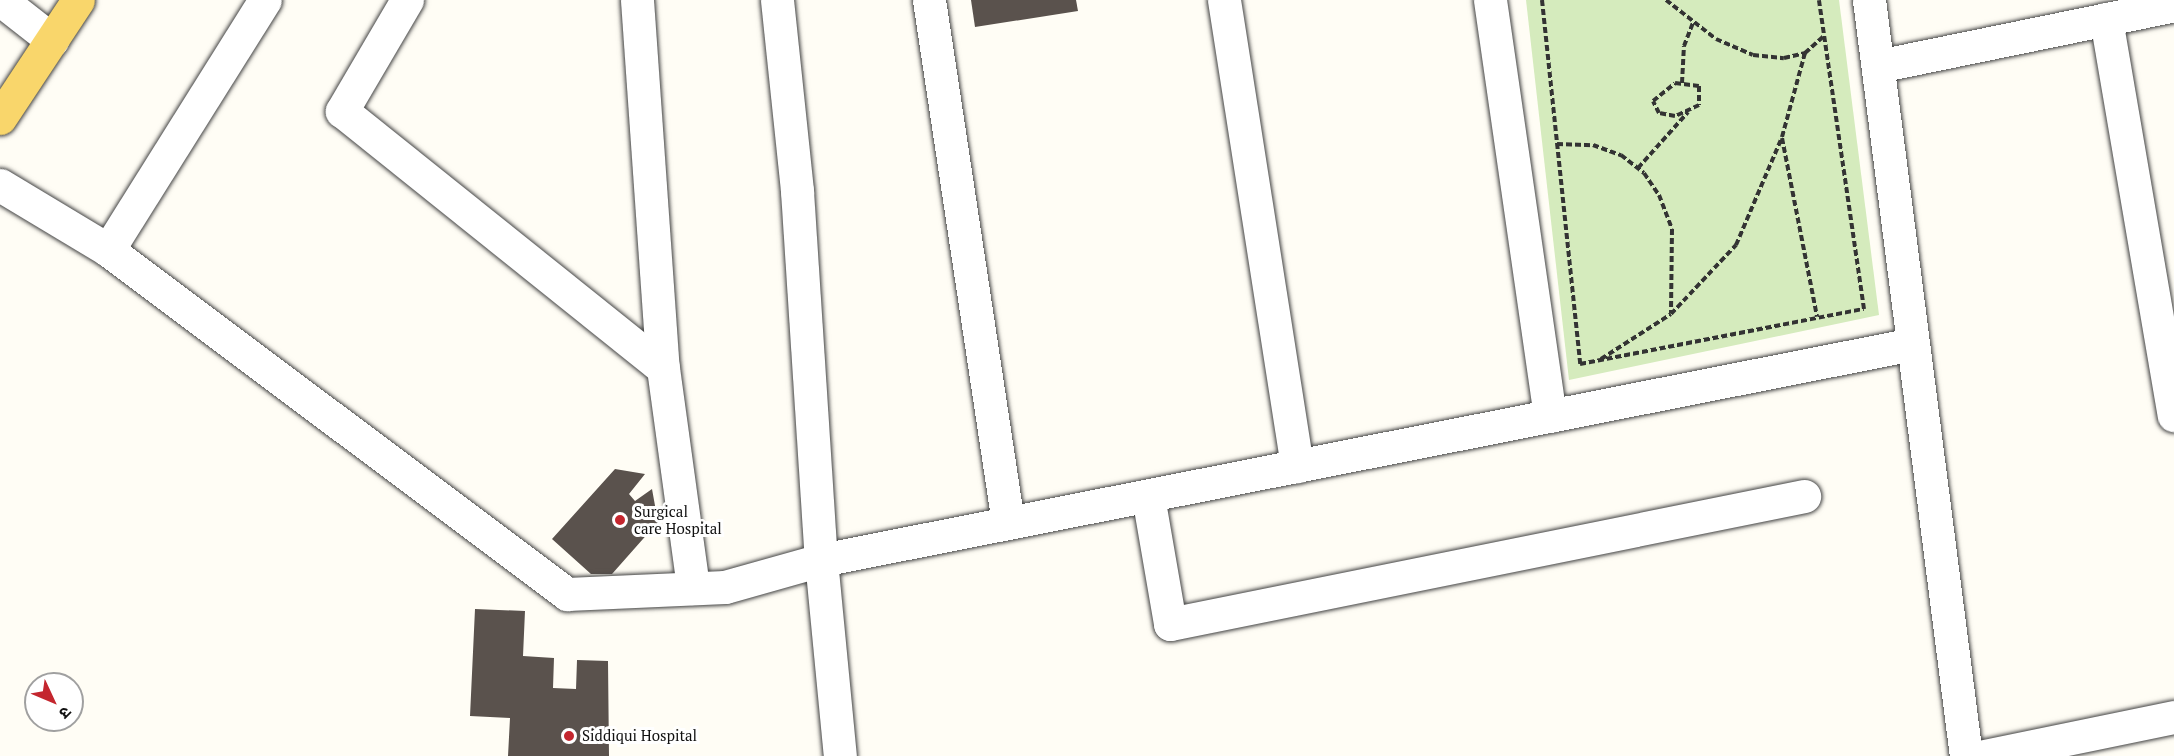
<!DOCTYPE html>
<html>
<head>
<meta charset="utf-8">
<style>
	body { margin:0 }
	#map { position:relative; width:2174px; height:756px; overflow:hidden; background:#fffdf5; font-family:"PT Serif","Noto Sans Devanagari",serif }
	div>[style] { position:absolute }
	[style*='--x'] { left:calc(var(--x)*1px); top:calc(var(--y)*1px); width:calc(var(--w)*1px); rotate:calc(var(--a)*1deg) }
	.green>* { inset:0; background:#d5ebbd }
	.building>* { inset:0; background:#5a524d }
	.path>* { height:4px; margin-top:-2px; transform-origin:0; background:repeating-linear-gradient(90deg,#333 0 6px,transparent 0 9px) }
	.roads { filter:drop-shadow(0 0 2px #444) drop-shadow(0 0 2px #444) }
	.minor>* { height:33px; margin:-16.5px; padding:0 16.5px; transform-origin:16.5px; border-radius:16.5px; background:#fff }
	.major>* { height:33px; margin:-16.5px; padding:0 16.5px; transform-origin:16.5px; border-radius:16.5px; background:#f9d66b }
	.dots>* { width:16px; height:16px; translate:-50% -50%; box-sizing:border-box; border:3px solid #fff; border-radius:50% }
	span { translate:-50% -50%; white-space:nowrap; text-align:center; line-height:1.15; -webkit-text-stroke:6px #fff; paint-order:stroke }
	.poi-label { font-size:15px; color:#111 }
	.left { translate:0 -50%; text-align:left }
	.north { position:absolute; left:24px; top:672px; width:60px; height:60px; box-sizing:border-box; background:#fff; border:2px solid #a0a0a0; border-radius:50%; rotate:134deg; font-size:16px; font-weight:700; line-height:24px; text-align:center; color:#111 }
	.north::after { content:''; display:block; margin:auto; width:21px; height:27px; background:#c4262e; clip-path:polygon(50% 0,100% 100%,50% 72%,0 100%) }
</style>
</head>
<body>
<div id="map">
	<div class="green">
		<i style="clip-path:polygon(1526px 0,1839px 0,1879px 315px,1569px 380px)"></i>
	</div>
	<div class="building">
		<i style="clip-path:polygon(971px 0,1076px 0,1078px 11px,975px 27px)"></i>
		<i style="clip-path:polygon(615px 469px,645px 474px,629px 494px,635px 501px,652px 489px,658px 522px,612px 574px,591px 574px,552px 539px)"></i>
		<i style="clip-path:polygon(475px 609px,525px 611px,523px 656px,554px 658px,553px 688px,576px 689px,577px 660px,608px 661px,609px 756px,508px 756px,510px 718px,470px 716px)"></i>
	</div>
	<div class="path">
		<i style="--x:1542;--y:0;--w:366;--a:84"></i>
		<i style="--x:1580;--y:364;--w:289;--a:-11"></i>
		<i style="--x:1864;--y:309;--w:312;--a:-98.3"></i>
		<i style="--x:1666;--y:0;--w:63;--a:38"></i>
		<i style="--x:1716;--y:39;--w:40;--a:23.4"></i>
		<i style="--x:1753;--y:55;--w:31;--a:6"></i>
		<i style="--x:1784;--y:58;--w:22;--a:-13"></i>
		<i style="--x:1805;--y:53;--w:25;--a:-42"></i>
		<i style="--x:1675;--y:83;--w:24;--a:7"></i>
		<i style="--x:1699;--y:86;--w:19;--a:90"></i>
		<i style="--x:1699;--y:105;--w:26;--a:155"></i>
		<i style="--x:1675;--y:116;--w:16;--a:-169"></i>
		<i style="--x:1659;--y:113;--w:13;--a:-117"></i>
		<i style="--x:1653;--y:101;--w:28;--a:-39"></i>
		<i style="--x:1682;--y:83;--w:37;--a:-87"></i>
		<i style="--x:1684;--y:46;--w:25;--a:-69"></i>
		<i style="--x:1782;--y:138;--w:182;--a:78.9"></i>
		<i style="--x:1557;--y:144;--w:36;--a:2"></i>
		<i style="--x:1593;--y:145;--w:30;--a:20"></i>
		<i style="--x:1621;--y:155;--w:29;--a:38"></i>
		<i style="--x:1644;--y:173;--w:27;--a:56"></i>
		<i style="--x:1659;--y:195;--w:36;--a:69"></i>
		<i style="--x:1672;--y:229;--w:84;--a:90.7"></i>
		<i style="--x:1638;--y:168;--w:75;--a:-48.2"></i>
		<i style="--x:1601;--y:359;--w:83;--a:-32.7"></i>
		<i style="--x:1671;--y:314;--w:95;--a:-46.7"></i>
		<i style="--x:1736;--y:245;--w:117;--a:-66.9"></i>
		<i style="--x:1782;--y:137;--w:87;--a:-74.7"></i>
	</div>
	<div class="roads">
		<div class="minor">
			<i style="--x:1;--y:0;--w:65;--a:38.1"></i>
			<i style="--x:407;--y:0;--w:129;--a:120.4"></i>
			<i style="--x:342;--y:111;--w:411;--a:38.7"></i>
			<i style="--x:637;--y:0;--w:369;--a:86"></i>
			<i style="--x:663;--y:368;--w:222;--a:82.2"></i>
			<i style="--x:777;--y:0;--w:192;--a:84"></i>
			<i style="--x:797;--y:191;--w:370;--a:86.3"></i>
			<i style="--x:821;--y:560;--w:197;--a:84.5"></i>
			<i style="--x:929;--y:0;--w:529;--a:81.41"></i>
			<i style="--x:1224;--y:0;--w:472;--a:81.1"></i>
			<i style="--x:1490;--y:0;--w:420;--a:81.8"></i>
			<i style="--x:1869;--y:0;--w:762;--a:82.69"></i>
			<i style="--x:2106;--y:19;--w:402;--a:80.3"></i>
			<i style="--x:1878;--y:66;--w:302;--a:-11.6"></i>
			<i style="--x:0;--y:185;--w:126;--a:31"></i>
			<i style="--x:108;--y:250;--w:574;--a:36.85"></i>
			<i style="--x:567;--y:594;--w:158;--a:-2.5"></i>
			<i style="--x:725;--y:587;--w:100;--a:-15.7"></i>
			<i style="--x:821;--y:560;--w:1113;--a:-11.19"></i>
			<i style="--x:108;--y:250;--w:295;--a:-57.9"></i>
			<i style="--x:1148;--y:496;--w:130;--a:80.2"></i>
			<i style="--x:1170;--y:624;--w:647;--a:-11.41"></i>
			<i style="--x:1984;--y:756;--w:194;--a:-11.6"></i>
		</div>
		<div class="major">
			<i style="--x:0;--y:118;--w:141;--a:-56.5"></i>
		</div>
	</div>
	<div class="dots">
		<i style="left:620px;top:520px;background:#c4262e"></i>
		<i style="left:569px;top:736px;background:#c4262e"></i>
	</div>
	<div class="poi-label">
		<span class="left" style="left:634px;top:520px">Surgical<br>care Hospital</span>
		<span class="left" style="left:582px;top:736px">Siddiqui Hospital</span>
	</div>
	<div class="north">उ</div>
</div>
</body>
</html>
